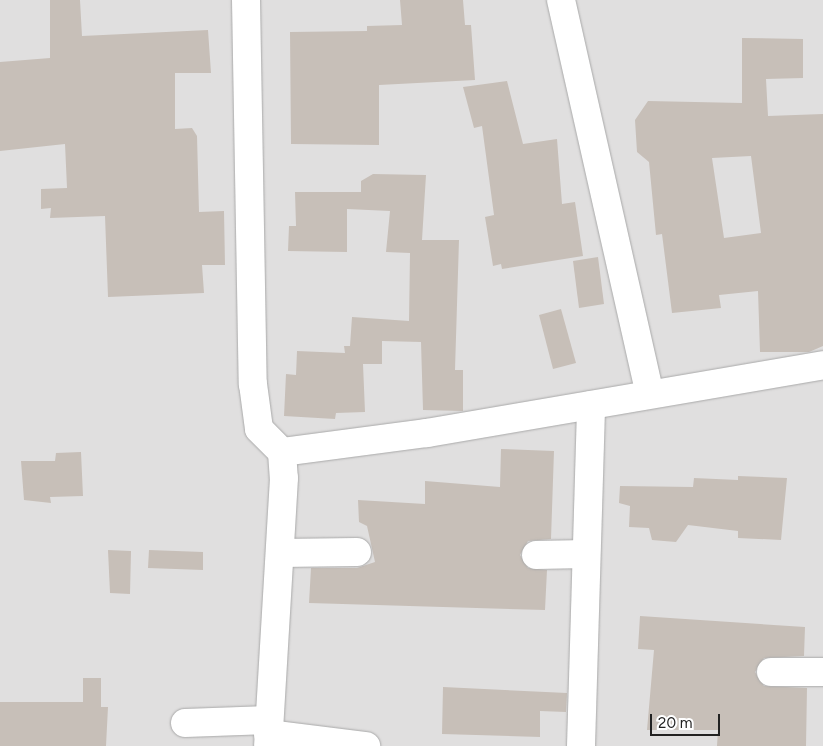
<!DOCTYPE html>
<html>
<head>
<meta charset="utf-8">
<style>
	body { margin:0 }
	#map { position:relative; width:823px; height:746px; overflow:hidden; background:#f2efe9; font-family:Figtree,sans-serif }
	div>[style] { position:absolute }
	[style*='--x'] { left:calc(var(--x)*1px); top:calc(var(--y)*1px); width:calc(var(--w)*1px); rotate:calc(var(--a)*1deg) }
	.residential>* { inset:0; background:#e0dfdf }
	.building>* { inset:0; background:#c7bfb8 }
	.roads { filter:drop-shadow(0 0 1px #a9a9a9) drop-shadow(0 0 1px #a9a9a9) }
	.minor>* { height:28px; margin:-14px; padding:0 14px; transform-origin:14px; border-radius:14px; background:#fff }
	span { translate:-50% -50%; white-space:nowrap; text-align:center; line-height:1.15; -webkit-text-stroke:4.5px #fff; paint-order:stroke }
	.scale { position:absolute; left:650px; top:714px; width:70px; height:22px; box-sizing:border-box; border:2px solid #222; border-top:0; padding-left:6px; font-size:15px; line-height:18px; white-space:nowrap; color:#222; -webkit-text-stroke:4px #fff; paint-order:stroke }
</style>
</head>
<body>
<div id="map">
	<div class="residential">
		<i style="clip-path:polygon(0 0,823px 0,823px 746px,0 746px)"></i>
	</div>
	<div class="building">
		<i style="clip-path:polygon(50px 0,80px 0,82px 36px,208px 30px,211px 73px,175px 73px,175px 129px,192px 128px,197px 136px,199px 212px,224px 211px,225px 265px,202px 265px,204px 293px,108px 297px,105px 216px,50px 218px,51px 208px,41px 209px,41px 189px,67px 188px,65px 144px,0 151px,0 62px,50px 58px)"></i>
		<i style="clip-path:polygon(400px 0,463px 0,465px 25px,471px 25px,475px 80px,379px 85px,379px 145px,291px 144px,290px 32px,367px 31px,367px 26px,402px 25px)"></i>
		<i style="clip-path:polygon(evenodd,742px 38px,803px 39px,803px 78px,766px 79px,768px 116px,823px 114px,823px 346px,809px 352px,760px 352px,758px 291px,719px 295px,721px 308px,672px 313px,662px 234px,656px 235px,649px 162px,637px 152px,635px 120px,648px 101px,742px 103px,742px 38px,751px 156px,761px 233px,724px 238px,712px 158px,751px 156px)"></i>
		<i style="clip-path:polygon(507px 81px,523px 144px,557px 139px,562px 204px,575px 202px,583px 256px,502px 269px,501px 264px,493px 266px,485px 217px,494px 215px,482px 126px,474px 128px,463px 87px)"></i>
		<i style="clip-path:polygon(373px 174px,426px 175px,422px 240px,459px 240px,455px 370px,463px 370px,463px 411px,423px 410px,421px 342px,382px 341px,382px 364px,363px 364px,365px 412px,336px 413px,335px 419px,284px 416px,286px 374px,296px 375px,297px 351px,345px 353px,344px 346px,350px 346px,352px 317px,409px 321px,410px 253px,386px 252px,390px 211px,347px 209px,347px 252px,288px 251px,289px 226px,296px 226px,295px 192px,361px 192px,361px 181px)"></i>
		<i style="clip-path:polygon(598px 257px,604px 304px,579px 308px,573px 261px)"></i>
		<i style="clip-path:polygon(561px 309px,576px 363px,553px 369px,539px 315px)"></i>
		<i style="clip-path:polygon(501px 449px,554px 451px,551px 539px,528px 541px,520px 555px,528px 568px,547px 570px,545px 610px,309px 603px,311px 568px,357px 568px,375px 562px,367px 526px,359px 522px,358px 500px,425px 504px,425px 481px,500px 487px)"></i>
		<i style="clip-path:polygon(81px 452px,83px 496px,50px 497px,51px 503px,24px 500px,21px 461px,55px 461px,56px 453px)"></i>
		<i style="clip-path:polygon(738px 476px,787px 478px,781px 540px,738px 538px,738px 531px,688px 525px,676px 542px,652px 540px,649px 528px,629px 527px,630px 506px,619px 503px,620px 486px,693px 487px,694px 478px,738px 480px)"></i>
		<i style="clip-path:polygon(108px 550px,131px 551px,130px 594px,110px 593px)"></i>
		<i style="clip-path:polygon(149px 550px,203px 552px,203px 570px,148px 568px)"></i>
		<i style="clip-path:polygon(640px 616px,805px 627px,804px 656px,764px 658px,755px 672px,764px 686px,807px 688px,806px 746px,717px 746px,718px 730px,647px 730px,654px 650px,638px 649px)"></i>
		<i style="clip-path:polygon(83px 678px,101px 678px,101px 707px,108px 707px,106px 746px,0 746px,0 702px,83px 702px)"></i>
		<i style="clip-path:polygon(443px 687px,567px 693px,566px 712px,540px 711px,540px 737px,442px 734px)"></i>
	</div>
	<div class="roads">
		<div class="minor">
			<i style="--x:246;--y:0;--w:384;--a:89"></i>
			<i style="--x:253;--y:384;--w:45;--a:82.4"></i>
			<i style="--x:259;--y:429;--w:33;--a:45"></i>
			<i style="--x:282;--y:452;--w:26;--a:86"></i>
			<i style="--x:284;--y:478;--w:268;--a:93.4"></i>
			<i style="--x:561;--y:0;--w:402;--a:77.3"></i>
			<i style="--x:282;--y:452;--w:146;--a:-7.5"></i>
			<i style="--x:427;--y:433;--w:402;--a:-9.7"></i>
			<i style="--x:280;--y:553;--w:77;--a:-0.7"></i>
			<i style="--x:536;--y:555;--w:50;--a:-1.1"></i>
			<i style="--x:771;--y:672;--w:52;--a:0"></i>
			<i style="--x:185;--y:723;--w:84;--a:-2"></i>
			<i style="--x:268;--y:734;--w:99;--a:7"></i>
			<i style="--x:581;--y:746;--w:341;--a:-88.3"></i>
		</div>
	</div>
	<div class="scale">20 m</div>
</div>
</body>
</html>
